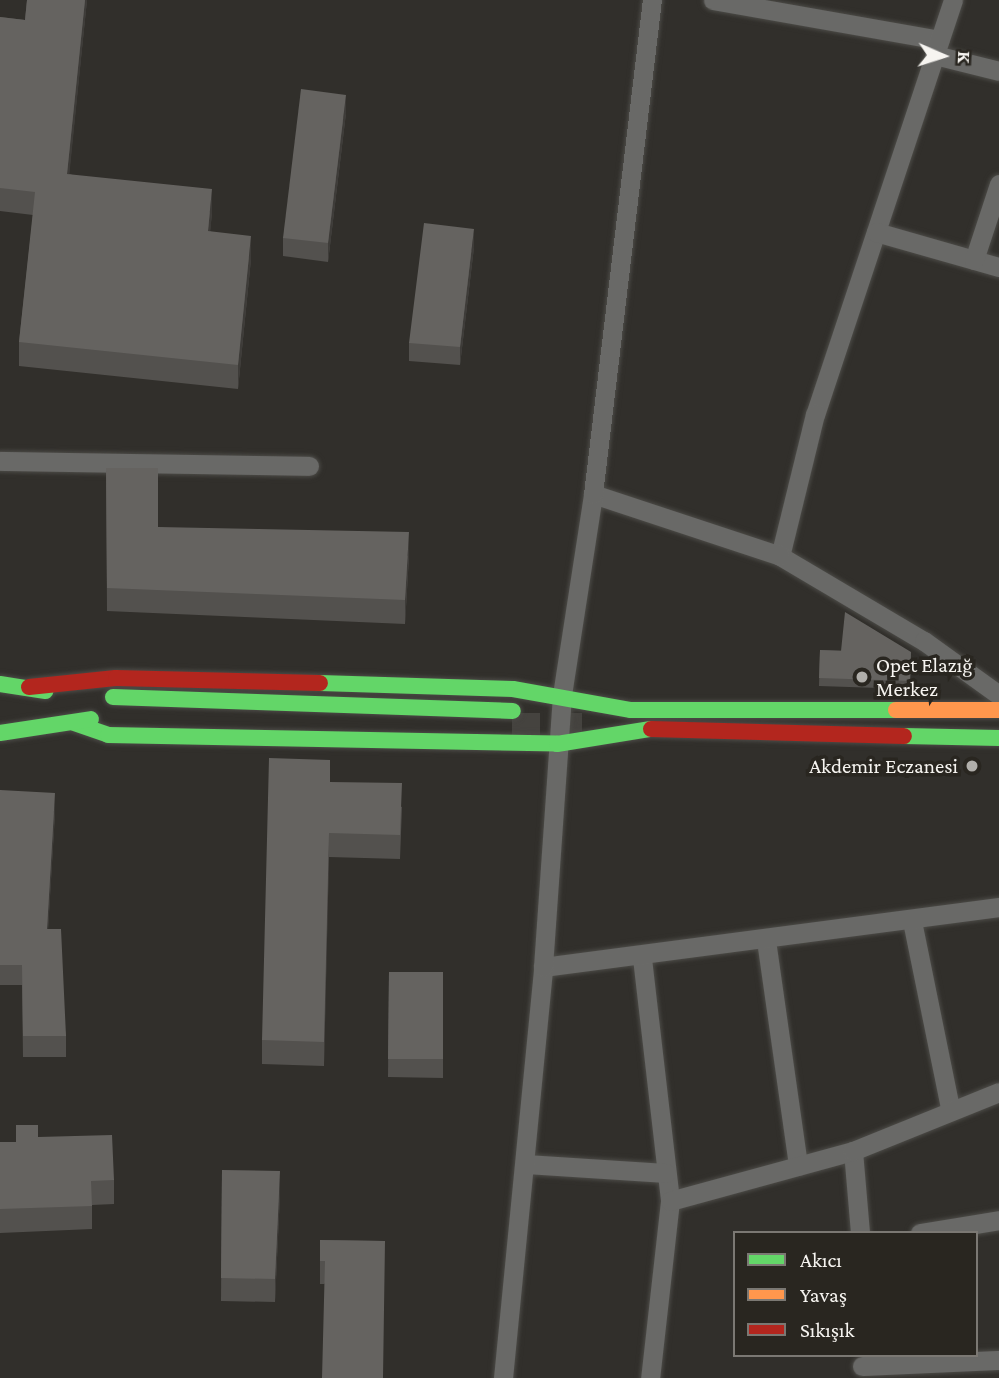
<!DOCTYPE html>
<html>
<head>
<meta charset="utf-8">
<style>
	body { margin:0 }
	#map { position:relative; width:999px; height:1378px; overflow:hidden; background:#312f2b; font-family:"Crimson Pro",serif }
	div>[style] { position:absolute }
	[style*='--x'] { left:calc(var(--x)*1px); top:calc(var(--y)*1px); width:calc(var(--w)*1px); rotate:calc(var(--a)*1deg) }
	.secondary-tunnel>* { height:28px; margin-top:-14px; transform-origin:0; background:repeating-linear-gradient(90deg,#45433f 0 28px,transparent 0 42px) }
	.roads { filter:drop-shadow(0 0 2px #4c4b47) drop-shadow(0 0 2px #4c4b47) }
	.street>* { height:19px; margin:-9.5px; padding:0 9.5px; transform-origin:9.5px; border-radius:9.5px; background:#696967 }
	.fast>* { height:16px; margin:-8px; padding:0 8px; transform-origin:8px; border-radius:8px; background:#63d668 }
	.slow>* { height:16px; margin:-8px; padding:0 8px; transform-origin:8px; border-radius:8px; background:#ff974d }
	.jam>* { height:16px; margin:-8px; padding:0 8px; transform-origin:8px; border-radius:8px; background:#b3261e }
	.wall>* { inset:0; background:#53514e }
	.shaded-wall>* { inset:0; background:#3e3c39 }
	.building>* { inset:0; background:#656360 }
	.dots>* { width:19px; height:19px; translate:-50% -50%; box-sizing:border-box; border:4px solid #292620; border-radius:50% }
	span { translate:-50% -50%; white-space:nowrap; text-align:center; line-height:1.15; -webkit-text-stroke:7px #292620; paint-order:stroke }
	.poi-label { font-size:21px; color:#f6f4f0 }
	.left { translate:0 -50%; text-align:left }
	.right { translate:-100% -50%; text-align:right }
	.legend { position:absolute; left:733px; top:1231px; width:245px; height:126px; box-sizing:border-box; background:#292620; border:2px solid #7b7873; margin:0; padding:9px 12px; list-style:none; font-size:21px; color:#f6f4f0 }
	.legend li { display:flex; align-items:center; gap:14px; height:35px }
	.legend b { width:35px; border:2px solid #7b7873 }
	.north { position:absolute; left:908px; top:21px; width:70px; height:70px; -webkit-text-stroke:5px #292620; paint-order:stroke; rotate:93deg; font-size:19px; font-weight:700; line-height:28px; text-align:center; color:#f6f4f0 }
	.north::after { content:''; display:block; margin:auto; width:24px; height:32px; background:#f6f4f0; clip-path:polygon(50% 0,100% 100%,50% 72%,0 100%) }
</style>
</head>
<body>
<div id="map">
	<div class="secondary-tunnel">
		<i style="--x:512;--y:727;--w:74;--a:0"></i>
	</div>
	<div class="roads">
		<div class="street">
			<i style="--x:713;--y:0;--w:230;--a:10"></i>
			<i style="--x:953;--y:0;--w:436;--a:108.4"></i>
			<i style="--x:815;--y:414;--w:146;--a:103.8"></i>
			<i style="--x:780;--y:556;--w:167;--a:30.6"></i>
			<i style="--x:924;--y:641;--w:92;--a:35.8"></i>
			<i style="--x:935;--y:55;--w:66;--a:14"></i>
			<i style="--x:876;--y:232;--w:128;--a:15.9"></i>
			<i style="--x:974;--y:260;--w:80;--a:-71.8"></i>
			<i style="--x:0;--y:461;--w:309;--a:0.9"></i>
			<i style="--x:593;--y:494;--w:197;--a:18.3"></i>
			<i style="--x:912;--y:921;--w:191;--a:78.5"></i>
			<i style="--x:766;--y:940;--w:228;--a:81.9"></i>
			<i style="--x:642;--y:958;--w:245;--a:83.4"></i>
			<i style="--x:670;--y:1201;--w:178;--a:96.4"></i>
			<i style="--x:543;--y:967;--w:460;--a:-7.5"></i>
			<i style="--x:853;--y:1151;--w:82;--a:85.1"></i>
			<i style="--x:526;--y:1164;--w:140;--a:3.7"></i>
			<i style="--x:670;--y:1201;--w:190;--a:-15.3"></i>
			<i style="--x:853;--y:1151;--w:157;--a:-22"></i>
			<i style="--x:920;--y:1233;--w:80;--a:-9.3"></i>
			<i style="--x:862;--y:1366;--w:137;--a:-2.5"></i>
			<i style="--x:503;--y:1378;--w:413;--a:-84.4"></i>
			<i style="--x:543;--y:967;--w:273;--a:-86"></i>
			<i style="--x:562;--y:695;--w:203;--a:-81.2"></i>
			<i style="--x:593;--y:494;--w:498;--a:-83.2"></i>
		</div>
		<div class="fast">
			<i style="--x:320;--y:683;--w:193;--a:1.8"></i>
			<i style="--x:513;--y:689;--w:120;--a:10.1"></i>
			<i style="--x:631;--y:710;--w:265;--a:0"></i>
			<i style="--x:0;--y:684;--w:46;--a:8.8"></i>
			<i style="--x:113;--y:697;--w:400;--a:2"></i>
			<i style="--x:74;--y:723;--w:36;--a:19"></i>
			<i style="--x:108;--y:735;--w:449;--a:1.1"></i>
			<i style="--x:557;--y:744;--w:95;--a:-9.1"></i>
			<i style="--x:0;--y:733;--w:92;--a:-8.7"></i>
			<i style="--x:904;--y:736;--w:95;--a:1.2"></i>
		</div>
		<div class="slow">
			<i style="--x:896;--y:710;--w:103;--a:0"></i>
		</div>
		<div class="jam">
			<i style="--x:29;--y:687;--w:87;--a:-5.9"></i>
			<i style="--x:116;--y:678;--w:204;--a:1.4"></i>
			<i style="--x:651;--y:729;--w:253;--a:1.6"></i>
		</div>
	</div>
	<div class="wall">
		<i style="clip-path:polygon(27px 0,87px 0,69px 174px,212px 213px,210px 231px,251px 259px,238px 389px,19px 366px,19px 342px,33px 215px,0 211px,0 17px,25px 20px)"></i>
		<i style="clip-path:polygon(346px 113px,328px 262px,283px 256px,283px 238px)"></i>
		<i style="clip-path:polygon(474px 247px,460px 365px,409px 361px,409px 343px)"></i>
		<i style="clip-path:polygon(106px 468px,158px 527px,409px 556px,405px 624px,107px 611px)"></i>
		<i style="clip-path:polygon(820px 650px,911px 652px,910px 689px,819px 686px)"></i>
		<i style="clip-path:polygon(330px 782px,402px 807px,400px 859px,329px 857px,324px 1066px,262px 1064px,262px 1040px)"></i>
		<i style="clip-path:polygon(0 790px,55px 813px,48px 929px,66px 1036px,66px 1057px,23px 1057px,22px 985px,0 985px)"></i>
		<i style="clip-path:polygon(389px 972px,443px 972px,443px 1078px,388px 1077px)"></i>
		<i style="clip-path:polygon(16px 1125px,114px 1180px,114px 1204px,92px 1205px,92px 1229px,0 1233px,0 1142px,16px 1142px)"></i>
		<i style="clip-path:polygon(222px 1170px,280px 1194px,275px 1302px,221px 1301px)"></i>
		<i style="clip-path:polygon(320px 1240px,385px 1241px,324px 1284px,320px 1284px)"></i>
	</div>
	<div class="shaded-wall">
		<i style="clip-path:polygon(85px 0,87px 0,67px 198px,67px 174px)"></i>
		<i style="clip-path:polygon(346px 95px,346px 113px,328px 262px,328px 243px)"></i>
		<i style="clip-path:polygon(212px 189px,212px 213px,208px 255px,208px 231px)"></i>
		<i style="clip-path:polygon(474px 229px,474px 247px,460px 365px,460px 347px)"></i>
		<i style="clip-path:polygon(251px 236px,251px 259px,238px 389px,238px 365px)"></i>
		<i style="clip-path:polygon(409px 532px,409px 556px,405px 624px,405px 600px)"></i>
		<i style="clip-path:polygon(55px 793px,55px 813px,47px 949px,47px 929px)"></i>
		<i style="clip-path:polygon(329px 833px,329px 857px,324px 1066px,324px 1042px)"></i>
		<i style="clip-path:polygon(280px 1171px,280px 1194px,275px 1302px,275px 1279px)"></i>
	</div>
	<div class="building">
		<i style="clip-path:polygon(27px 0,85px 0,67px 174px,212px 189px,208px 231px,251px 236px,238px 365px,19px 342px,35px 192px,0 188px,0 17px,25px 20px)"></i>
		<i style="clip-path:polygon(301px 89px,346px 95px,328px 243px,283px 238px)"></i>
		<i style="clip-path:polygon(424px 223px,474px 229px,460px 347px,409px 343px)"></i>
		<i style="clip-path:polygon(106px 468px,158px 468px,158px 527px,409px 532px,405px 600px,107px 588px)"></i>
		<i style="clip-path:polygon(845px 612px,911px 652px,910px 681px,819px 678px,820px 650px,841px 651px)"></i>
		<i style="clip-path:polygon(269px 758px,330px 760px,330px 782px,402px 783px,400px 835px,329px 833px,324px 1042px,262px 1040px)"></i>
		<i style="clip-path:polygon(0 790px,55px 793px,47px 929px,61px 929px,66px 1036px,23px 1036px,22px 965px,0 965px)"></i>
		<i style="clip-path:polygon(389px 972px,443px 972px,443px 1059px,388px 1059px)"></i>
		<i style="clip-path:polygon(16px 1125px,38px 1125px,38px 1137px,112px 1135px,114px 1180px,91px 1181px,92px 1206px,0 1209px,0 1142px,16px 1142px)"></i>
		<i style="clip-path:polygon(222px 1170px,280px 1171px,275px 1279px,221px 1278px)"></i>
		<i style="clip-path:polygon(320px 1240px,385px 1241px,383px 1378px,322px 1378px,325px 1261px,320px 1261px)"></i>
	</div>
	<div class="dots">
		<i style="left:862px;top:677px;background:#b1afab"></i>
		<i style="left:972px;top:766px;background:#b1afab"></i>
	</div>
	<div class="poi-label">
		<span class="left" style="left:876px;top:677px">Opet Elazığ<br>Merkez</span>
		<span class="right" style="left:958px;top:766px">Akdemir Eczanesi</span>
	</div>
	<ul class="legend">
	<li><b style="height:9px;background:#63d668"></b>Akıcı</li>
	<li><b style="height:9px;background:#ff974d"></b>Yavaş</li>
	<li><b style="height:9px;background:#b3261e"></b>Sıkışık</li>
	</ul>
	<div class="north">K</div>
</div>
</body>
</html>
